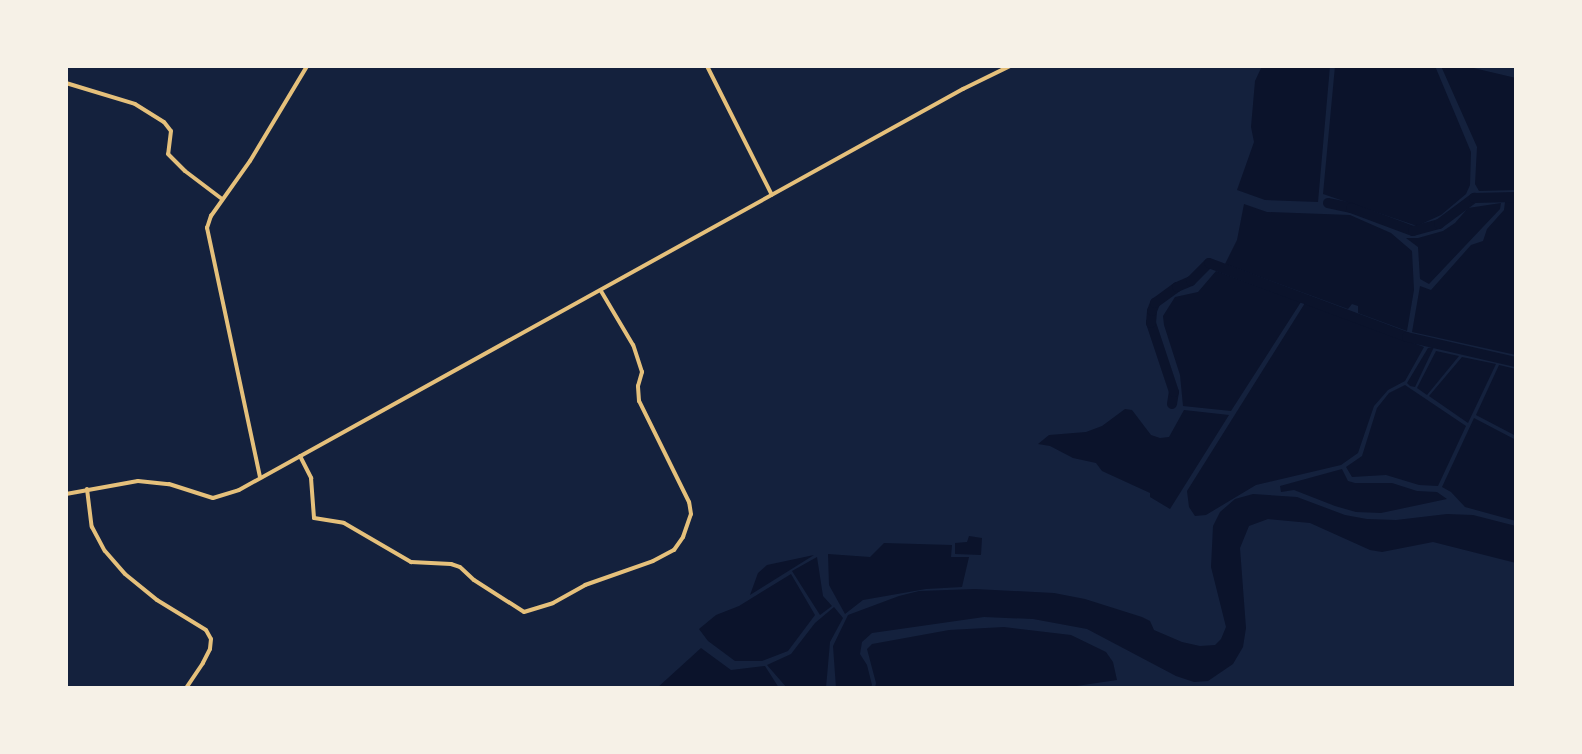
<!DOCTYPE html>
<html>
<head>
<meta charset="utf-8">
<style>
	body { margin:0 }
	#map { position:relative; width:1582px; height:754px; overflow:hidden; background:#14213d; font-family:"Nunito Sans",sans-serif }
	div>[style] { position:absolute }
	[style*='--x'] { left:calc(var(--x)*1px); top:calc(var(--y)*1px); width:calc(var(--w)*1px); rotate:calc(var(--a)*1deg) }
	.water>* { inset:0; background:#0b132b }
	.river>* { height:10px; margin:-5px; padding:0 5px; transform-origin:5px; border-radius:5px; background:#0b132b }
	.minor>* { height:4px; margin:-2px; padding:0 2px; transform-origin:2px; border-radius:2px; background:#e5c07b }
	span { translate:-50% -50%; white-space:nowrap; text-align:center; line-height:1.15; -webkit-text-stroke:4.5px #f6f1e7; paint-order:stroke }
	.frame { position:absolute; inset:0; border:68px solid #f6f1e7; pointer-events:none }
</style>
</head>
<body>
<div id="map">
	<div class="water">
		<i style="clip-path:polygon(1262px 66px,1330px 66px,1318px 202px,1265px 200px,1237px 190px,1254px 142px,1251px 127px,1255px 81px)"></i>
		<i style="clip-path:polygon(1335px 66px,1435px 66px,1471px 152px,1470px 185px,1466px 194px,1441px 215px,1417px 226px,1323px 194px)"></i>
		<i style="clip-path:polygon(1441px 66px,1465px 66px,1516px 78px,1516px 190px,1479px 191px,1475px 184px,1477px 147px)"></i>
		<i style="clip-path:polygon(1505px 202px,1516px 202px,1516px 355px,1412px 332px,1420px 286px,1431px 290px,1471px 245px,1483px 241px,1487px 229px,1504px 210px)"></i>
		<i style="clip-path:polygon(1501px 203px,1500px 209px,1429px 284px,1420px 279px,1418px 247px,1406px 238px,1418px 238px,1443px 231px,1455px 223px,1468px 208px)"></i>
		<i style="clip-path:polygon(1244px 204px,1267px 212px,1350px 215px,1391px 233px,1412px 251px,1414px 290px,1407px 331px,1358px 313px,1358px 306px,1352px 304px,1348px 309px,1225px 264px,1237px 240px)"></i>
		<i style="clip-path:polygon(1216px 271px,1301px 302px,1231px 411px,1183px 406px,1180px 375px,1164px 325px,1163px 316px,1175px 297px,1198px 292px)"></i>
		<i style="clip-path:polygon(1305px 303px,1424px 347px,1405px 381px,1388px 390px,1374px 406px,1358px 453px,1341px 465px,1256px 485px,1206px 515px,1195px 516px,1189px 507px,1187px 491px)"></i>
		<i style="clip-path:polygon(1434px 347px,1415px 387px,1410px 386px,1407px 383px,1428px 348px)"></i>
		<i style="clip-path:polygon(1436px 351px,1459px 356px,1427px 395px,1417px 388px)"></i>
		<i style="clip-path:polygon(1462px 357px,1496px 364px,1468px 423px,1429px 396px)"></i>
		<i style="clip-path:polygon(1499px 365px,1516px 369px,1516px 436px,1476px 415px)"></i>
		<i style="clip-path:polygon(1405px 385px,1466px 426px,1438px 486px,1419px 485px,1386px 475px,1352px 477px,1346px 467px,1362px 456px,1377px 408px,1389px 393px)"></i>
		<i style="clip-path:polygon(1125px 409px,1132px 410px,1151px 435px,1160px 438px,1169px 437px,1184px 410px,1229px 415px,1170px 509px,1150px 497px,1150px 493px,1102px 471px,1096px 463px,1073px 458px,1050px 446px,1038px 444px,1049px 435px,1086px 432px,1102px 426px)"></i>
		<i style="clip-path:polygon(1474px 418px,1516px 440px,1516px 521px,1465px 507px,1451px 492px,1442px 487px)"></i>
		<i style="clip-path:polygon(1342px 469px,1348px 481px,1355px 483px,1392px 483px,1417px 491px,1437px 492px,1447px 499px,1381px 513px,1356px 512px,1335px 506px,1294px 490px,1281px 492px,1280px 486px)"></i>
		<i style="clip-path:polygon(1253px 494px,1297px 497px,1345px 515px,1367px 519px,1396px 520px,1447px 514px,1473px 515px,1516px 526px,1516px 563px,1433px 542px,1382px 552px,1370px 550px,1310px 523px,1268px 519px,1249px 526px,1240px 548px,1246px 628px,1243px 647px,1233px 664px,1208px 681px,1194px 682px,1176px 676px,1087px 629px,1033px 619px,984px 617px,872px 633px,862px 642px,860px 654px,867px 665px,872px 685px,870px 688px,836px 688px,833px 646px,848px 615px,899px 596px,919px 591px,975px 589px,1054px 593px,1085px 599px,1142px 617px,1150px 621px,1154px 630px,1182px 642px,1200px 646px,1215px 645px,1221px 639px,1226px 627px,1211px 567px,1213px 526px,1220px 512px,1235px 499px)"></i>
		<i style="clip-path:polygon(969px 536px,982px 538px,981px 555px,955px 554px,955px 543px,967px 542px)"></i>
		<i style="clip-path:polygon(884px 543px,952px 545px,951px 557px,969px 557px,962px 587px,926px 589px,863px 600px,845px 614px,829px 585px,828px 554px,870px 557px)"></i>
		<i style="clip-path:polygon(814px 555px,750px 595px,758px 573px,767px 565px)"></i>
		<i style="clip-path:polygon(817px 557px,823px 596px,832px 606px,820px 615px,792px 571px)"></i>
		<i style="clip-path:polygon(791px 574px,815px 615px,788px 651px,762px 661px,735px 661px,708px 641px,699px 629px,716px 615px,739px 606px)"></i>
		<i style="clip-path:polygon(834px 607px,843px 618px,830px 642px,826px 688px,787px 688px,767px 665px,791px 654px,815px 623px)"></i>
		<i style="clip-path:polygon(1004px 627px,1071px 635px,1106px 652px,1113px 662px,1117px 680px,1063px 688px,875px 688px,876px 683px,867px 649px,872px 644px,949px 630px)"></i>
		<i style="clip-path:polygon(701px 648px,731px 670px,765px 666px,779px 688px,657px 688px)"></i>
	</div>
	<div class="river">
		<i style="--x:1328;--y:203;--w:24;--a:12"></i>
		<i style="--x:1351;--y:208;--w:66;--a:20.4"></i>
		<i style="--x:1413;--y:231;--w:27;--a:-15"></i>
		<i style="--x:1439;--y:224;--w:44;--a:-36.6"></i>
		<i style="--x:1474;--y:198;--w:42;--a:-1.4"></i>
		<i style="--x:1172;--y:404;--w:12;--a:-81"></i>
		<i style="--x:1174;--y:392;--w:73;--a:-108.4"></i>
		<i style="--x:1151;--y:323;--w:12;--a:-85"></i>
		<i style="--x:1152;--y:311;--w:9;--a:-69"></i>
		<i style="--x:1155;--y:303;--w:27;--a:-36"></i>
		<i style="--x:1177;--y:287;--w:15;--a:-23"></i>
		<i style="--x:1191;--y:281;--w:25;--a:-45"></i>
		<i style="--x:1209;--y:263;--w:211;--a:20.5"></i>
		<i style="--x:1407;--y:337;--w:112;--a:12.9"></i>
	</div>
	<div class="minor">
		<i style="--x:707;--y:66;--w:144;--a:63.3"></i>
		<i style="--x:66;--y:83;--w:72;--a:16.9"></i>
		<i style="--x:135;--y:104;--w:34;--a:32"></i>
		<i style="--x:164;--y:122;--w:11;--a:52"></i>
		<i style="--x:171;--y:131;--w:23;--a:97"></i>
		<i style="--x:168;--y:154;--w:24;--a:45"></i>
		<i style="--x:185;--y:171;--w:46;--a:37.1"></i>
		<i style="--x:300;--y:456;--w:25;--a:63"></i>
		<i style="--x:311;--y:478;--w:40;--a:85.7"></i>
		<i style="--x:314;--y:518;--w:30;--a:9"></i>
		<i style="--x:344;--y:523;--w:78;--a:30.2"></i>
		<i style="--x:411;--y:562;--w:40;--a:2.9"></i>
		<i style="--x:451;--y:564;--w:9;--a:18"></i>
		<i style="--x:460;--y:567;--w:19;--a:43"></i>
		<i style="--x:474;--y:580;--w:59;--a:32.6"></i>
		<i style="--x:524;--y:612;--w:30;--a:-17"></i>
		<i style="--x:553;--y:603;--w:37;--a:-29"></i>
		<i style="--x:585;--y:585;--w:72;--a:-19.4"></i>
		<i style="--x:653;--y:561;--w:24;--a:-28"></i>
		<i style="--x:674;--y:550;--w:16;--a:-55"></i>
		<i style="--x:683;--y:537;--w:24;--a:-71"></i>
		<i style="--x:691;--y:514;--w:12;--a:-99"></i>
		<i style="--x:689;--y:502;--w:113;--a:-116.3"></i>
		<i style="--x:639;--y:401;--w:15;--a:-94"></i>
		<i style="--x:638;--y:386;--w:15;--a:-74"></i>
		<i style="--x:642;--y:372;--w:28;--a:-108"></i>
		<i style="--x:633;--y:345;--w:63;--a:-120.7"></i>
		<i style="--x:260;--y:477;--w:255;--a:-102"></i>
		<i style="--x:207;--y:228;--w:13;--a:-72"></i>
		<i style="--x:211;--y:216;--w:67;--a:-54.7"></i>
		<i style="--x:250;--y:161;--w:111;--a:-59"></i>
		<i style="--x:87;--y:489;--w:38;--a:83"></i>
		<i style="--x:92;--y:527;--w:27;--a:62"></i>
		<i style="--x:105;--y:551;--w:30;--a:49"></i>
		<i style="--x:125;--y:574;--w:41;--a:39.1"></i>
		<i style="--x:157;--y:600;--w:57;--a:31.5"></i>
		<i style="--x:206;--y:630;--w:10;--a:61"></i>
		<i style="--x:211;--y:639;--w:10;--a:96"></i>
		<i style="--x:210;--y:649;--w:16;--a:117"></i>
		<i style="--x:203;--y:663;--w:30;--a:124"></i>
		<i style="--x:66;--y:494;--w:73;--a:-10.2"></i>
		<i style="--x:138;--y:481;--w:31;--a:6"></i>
		<i style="--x:169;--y:484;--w:46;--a:17.7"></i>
		<i style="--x:213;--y:498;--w:27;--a:-17"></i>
		<i style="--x:239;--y:490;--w:828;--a:-28.98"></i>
		<i style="--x:963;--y:89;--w:52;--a:-26.1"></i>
	</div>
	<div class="frame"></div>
</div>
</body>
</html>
